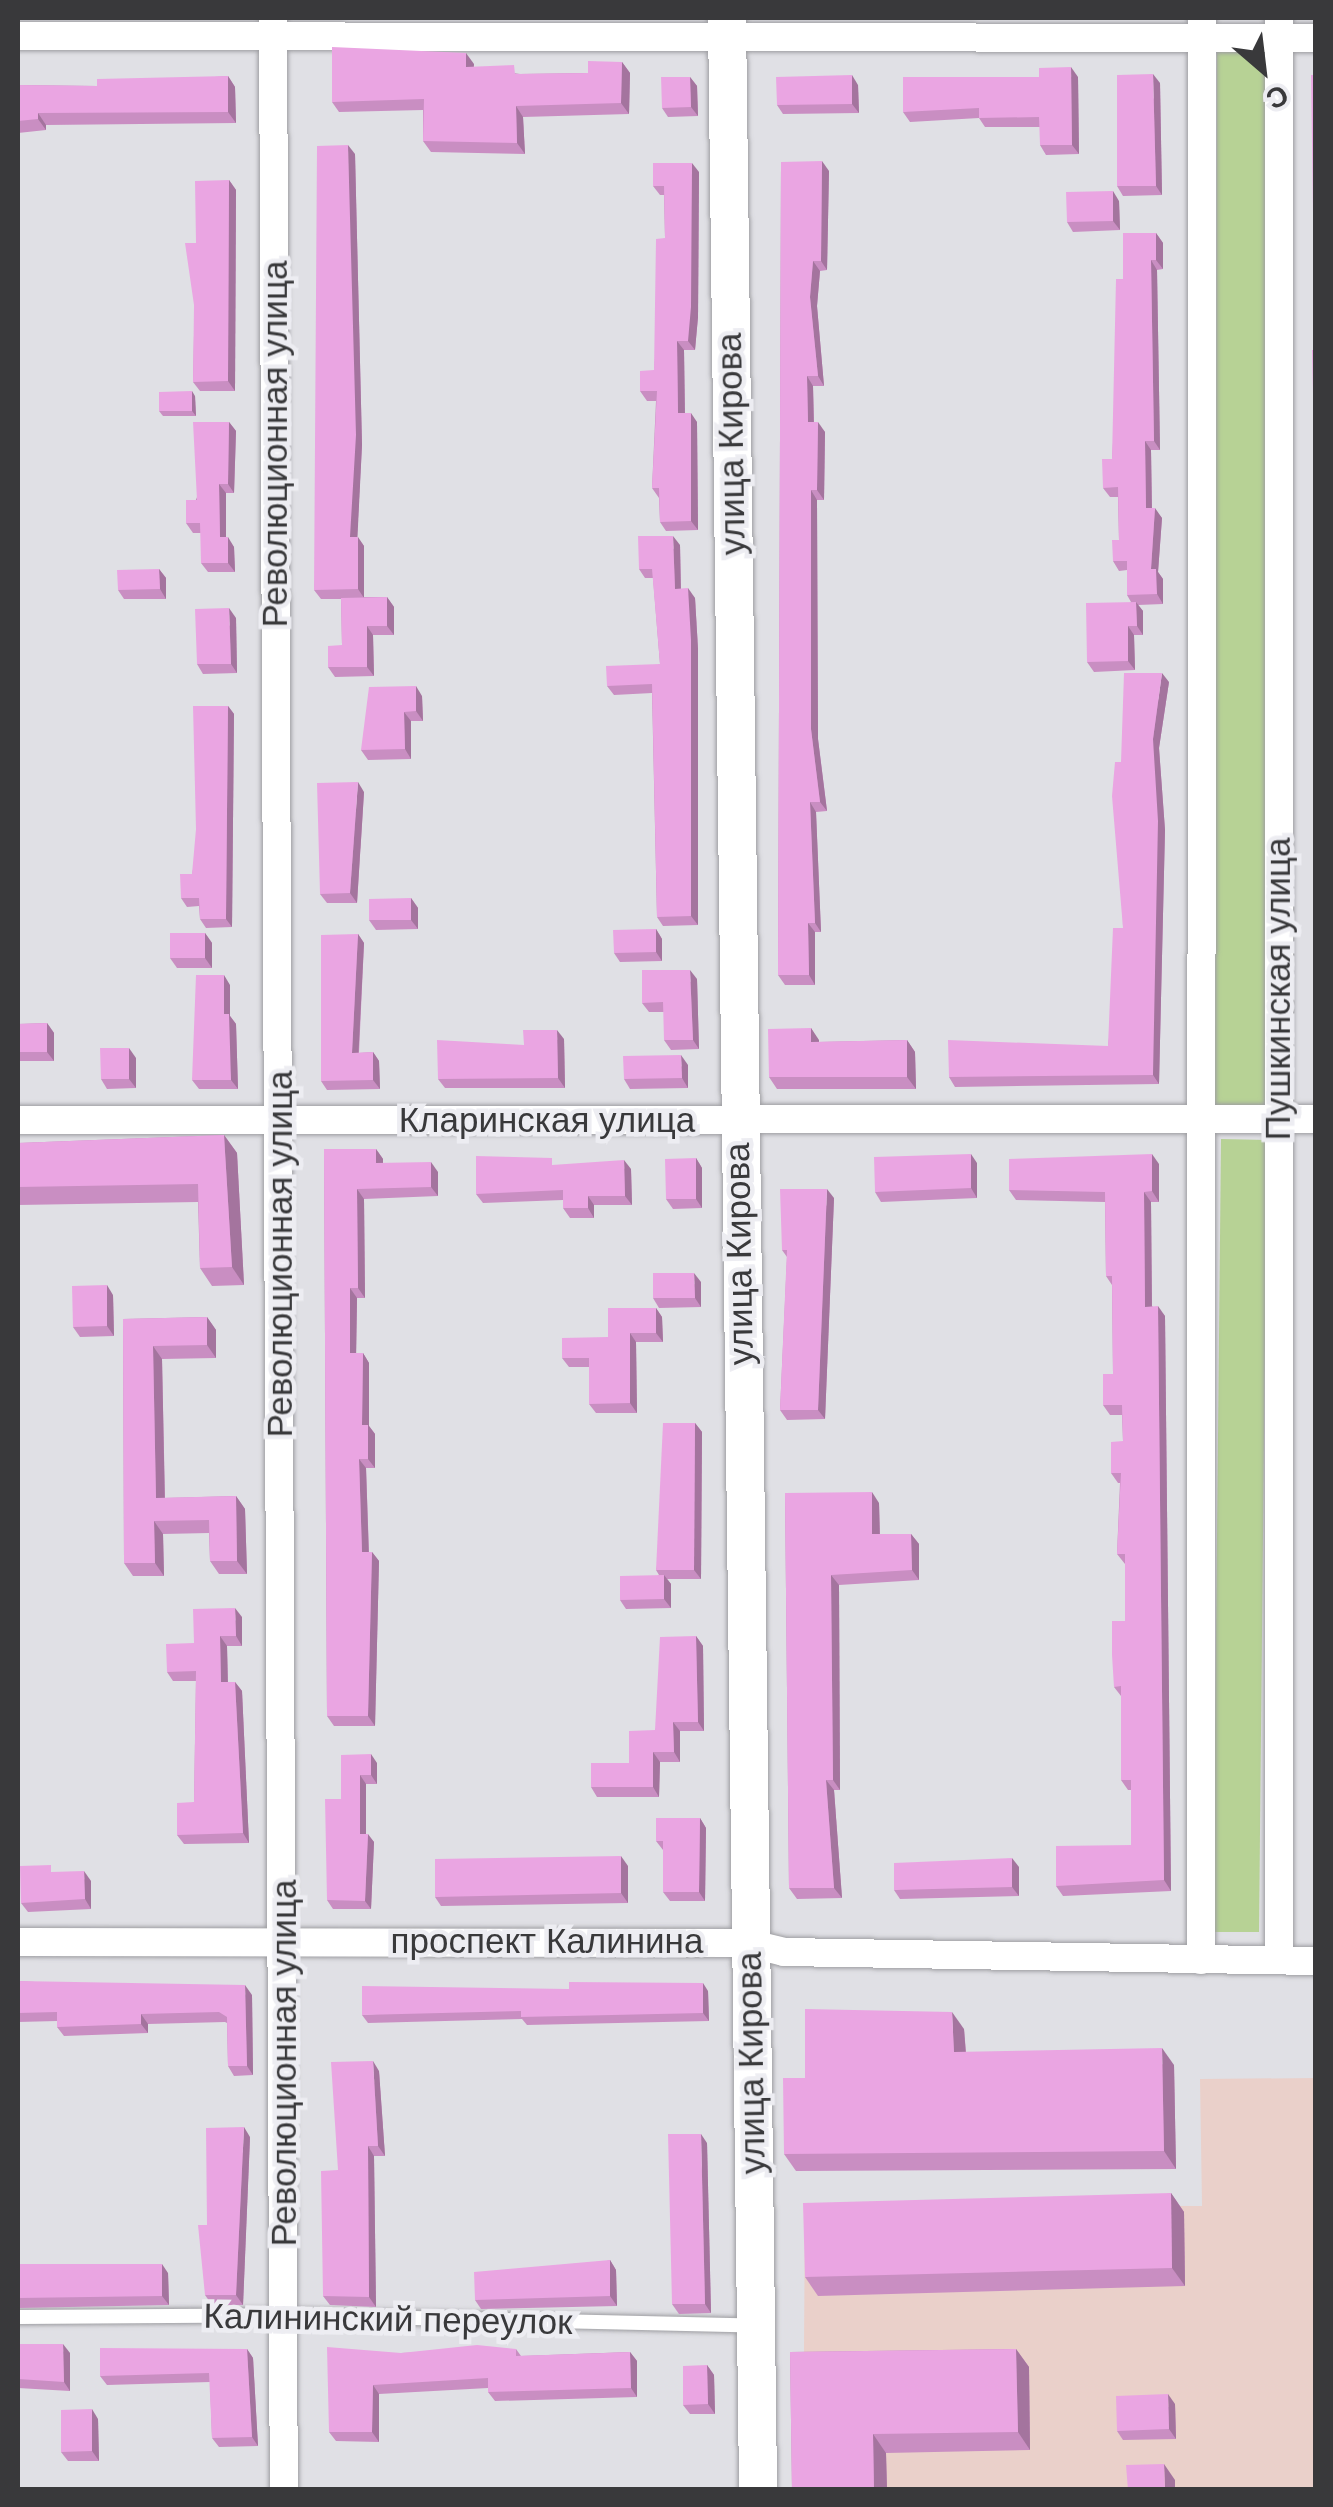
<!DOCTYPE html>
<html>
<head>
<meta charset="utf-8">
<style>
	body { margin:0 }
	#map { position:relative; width:1333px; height:2507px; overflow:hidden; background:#e0e0e5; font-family:Arial,sans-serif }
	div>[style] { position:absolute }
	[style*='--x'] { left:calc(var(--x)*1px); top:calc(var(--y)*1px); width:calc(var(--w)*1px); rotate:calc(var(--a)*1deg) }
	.industrial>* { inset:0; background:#ead0ca }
	.green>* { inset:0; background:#b7d295 }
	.roads { filter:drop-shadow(0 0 2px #9e9ea2) drop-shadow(0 0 2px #9e9ea2) }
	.lane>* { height:14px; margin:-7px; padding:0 7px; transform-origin:7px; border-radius:7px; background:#fff }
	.street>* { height:28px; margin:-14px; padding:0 14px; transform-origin:14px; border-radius:14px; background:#fff }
	.secondary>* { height:38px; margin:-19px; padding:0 19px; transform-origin:19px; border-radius:19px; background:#fff }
	.wall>* { inset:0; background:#c98ec2 }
	.shaded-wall>* { inset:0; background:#a4749e }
	.building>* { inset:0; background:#eaa5e2 }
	span { translate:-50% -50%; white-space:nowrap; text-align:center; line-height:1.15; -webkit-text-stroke:9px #ededf2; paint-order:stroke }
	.street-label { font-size:35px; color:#39393b }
	.frame { position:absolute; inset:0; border:20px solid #39393b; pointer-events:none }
	.north { position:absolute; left:1213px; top:20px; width:100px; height:100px; -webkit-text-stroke:8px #ededf2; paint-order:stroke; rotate:152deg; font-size:28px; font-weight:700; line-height:40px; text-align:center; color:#39393b }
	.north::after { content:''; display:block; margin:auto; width:35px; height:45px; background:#39393b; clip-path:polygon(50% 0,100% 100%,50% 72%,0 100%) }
</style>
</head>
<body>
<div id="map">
	<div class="industrial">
		<i style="clip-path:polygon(1315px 2078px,1315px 2489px,803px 2490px,805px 2205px,1202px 2206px,1200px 2079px)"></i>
	</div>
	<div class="green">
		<i style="clip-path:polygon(1217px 51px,1267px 51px,1267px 1108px,1215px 1111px)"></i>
		<i style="clip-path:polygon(1221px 1139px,1267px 1140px,1259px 1932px,1213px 1932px)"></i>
	</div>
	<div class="roads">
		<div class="lane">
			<i style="--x:18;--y:2317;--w:266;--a:-0.4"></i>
			<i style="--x:284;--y:2315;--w:468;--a:1.3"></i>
		</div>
		<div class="street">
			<i style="--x:273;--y:18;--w:2472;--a:89.75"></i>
			<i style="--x:1279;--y:18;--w:1942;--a:90"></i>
			<i style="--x:18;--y:36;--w:1298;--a:0.09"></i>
			<i style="--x:18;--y:1120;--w:1298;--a:-0.04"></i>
			<i style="--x:18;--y:1942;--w:730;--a:0.08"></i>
			<i style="--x:748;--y:1943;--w:37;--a:14"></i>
			<i style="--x:784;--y:1952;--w:532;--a:0.97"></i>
			<i style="--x:1201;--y:1960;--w:1942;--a:-89.97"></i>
		</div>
		<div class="secondary">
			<i style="--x:727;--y:18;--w:2472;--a:89.28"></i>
		</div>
	</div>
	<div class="wall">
		<i style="clip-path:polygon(622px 62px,630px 73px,629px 114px,523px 117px,525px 154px,431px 152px,423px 141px,423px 110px,339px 112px,332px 102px,474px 64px,473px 67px,520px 74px,588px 73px)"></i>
		<i style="clip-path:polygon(228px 76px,235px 87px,236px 123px,46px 125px,46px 130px,18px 133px,18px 85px,97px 86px)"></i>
		<i style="clip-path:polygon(690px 77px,697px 86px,698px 116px,668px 117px,662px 108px)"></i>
		<i style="clip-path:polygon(1039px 77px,1078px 77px,1079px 154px,1046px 155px,1040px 145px,1040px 127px,985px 127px,979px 118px,910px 122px,903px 112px)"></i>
		<i style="clip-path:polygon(1160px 83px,1162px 195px,1123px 196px,1117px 186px)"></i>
		<i style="clip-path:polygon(858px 85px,859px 113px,783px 114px,777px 105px)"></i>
		<i style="clip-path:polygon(355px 154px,362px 445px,357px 537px,364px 546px,364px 597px,387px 597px,394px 607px,394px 635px,373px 635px,374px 676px,335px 677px,328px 667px,342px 645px,341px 599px,321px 599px,314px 590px)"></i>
		<i style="clip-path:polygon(781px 162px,829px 171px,827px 270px,820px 271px,817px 306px,824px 386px,813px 386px,814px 422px,825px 432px,824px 500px,817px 500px,818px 739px,827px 811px,816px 812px,821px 932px,815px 932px,815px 985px,785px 985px,778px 975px)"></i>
		<i style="clip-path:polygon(699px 172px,698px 317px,695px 350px,684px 350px,685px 413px,697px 422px,698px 530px,666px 531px,660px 522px,659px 498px,652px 488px,656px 401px,647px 401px,640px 391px,654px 370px,665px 238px,664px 195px,660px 195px,653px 186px)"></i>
		<i style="clip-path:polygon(229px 180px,236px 190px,235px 391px,200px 391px,193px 382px,196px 243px)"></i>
		<i style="clip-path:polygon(1119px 201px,1120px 230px,1073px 232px,1067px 222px)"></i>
		<i style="clip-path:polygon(1156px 233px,1163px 243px,1163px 269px,1157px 270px,1160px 450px,1151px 450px,1152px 508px,1162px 518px,1158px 572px,1163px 579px,1163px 604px,1138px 605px,1143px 611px,1143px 635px,1134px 635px,1135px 670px,1094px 672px,1087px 662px,1131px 602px,1127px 595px,1127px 570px,1119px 571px,1113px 561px,1119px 540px,1118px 497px,1110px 497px,1103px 488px,1112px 459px,1123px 279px)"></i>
		<i style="clip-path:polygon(195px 396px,196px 416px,163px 416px,159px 411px)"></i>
		<i style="clip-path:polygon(229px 422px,236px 431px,234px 493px,226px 493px,226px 537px,234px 547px,235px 572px,208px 572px,201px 563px,201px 533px,193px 533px,186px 523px)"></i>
		<i style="clip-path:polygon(680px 545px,681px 589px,695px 598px,698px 649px,698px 925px,663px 926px,657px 917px,652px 693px,614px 695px,607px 686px,660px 664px,653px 578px,645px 578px,639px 569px)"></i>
		<i style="clip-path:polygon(159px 569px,166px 578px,166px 599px,124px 599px,118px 590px)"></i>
		<i style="clip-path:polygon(236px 618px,237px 673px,203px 674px,197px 664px)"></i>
		<i style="clip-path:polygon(1169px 682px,1159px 748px,1165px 830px,1159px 1084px,955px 1087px,949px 1077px,1108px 1046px,1123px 928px,1121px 762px)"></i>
		<i style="clip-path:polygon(422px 696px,423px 721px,411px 721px,411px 759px,368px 760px,361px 750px)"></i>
		<i style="clip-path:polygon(228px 706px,234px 714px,232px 927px,206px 928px,200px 919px,199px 906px,187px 907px,181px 898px,192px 874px)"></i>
		<i style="clip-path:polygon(364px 792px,357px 903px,327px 903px,320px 894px)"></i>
		<i style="clip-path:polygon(411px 898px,418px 908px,418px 929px,376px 930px,369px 920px)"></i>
		<i style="clip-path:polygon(656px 929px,662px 939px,662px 961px,620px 962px,614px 953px)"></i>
		<i style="clip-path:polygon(205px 933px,212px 943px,212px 968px,177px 968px,170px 958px)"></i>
		<i style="clip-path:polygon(358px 934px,364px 943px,359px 1053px,373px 1052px,379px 1061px,380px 1089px,327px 1090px,321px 1081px)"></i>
		<i style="clip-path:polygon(697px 979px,699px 1049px,671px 1050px,664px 1040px,664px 1012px,649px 1012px,642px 1003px)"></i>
		<i style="clip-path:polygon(230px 985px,230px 1016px,236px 1024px,238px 1089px,199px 1089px,192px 1080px)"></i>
		<i style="clip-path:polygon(47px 1023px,54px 1033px,54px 1061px,18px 1061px,18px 1024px)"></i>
		<i style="clip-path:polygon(811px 1028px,819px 1042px,907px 1040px,915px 1052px,916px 1089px,777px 1089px,769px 1077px)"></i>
		<i style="clip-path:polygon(564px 1039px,565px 1088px,445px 1088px,438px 1079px,524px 1045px)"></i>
		<i style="clip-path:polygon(136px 1058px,136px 1088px,107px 1089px,101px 1079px)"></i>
		<i style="clip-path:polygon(688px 1065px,688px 1088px,630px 1089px,624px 1079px)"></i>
		<i style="clip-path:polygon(224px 1135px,237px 1153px,244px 1285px,212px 1286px,200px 1268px,198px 1202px,18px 1205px,18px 1143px)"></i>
		<i style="clip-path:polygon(324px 1149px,376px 1149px,383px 1159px,383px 1163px,438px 1172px,438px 1196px,364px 1199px,365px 1298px,357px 1298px,356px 1353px,363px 1353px,369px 1363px,369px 1426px,375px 1434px,375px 1468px,366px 1468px,369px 1552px,372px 1552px,379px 1561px,375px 1726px,334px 1726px,327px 1716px)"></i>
		<i style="clip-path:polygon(696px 1158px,702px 1168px,702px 1208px,673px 1209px,666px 1199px)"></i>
		<i style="clip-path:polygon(977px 1163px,977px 1198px,881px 1202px,875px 1192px)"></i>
		<i style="clip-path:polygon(1159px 1164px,1159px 1202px,1151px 1202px,1152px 1306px,1165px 1316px,1171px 1891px,1063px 1896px,1056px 1886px,1131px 1845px,1131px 1790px,1128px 1790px,1121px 1780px,1121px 1696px,1114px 1687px,1125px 1621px,1125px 1564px,1117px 1554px,1120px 1483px,1118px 1483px,1111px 1473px,1123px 1441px,1122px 1415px,1110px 1415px,1103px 1405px,1113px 1374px,1112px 1285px,1106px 1276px,1105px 1202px,1016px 1200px,1009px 1190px)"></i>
		<i style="clip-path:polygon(557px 1165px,631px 1169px,632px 1205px,594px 1205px,594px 1218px,570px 1218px,563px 1208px,563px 1200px,483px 1203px,476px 1194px)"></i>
		<i style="clip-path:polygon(834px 1198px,825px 1419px,787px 1420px,780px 1410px,787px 1257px,782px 1250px)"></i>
		<i style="clip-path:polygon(701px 1282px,701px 1307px,659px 1308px,653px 1298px)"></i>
		<i style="clip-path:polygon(113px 1295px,114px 1336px,80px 1337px,73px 1327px)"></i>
		<i style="clip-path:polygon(656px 1308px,662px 1317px,663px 1342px,636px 1342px,637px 1413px,596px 1413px,589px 1404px,589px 1367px,569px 1367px,562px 1358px,608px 1337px)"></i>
		<i style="clip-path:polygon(207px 1317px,216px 1330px,216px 1358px,162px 1359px,165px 1498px,236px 1496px,245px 1509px,247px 1574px,219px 1574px,210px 1561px,209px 1533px,163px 1534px,164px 1576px,133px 1576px,124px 1563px,123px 1319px)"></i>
		<i style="clip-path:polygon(695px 1423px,702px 1432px,701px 1579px,667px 1579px,671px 1584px,671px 1608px,626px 1609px,620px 1600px,659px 1575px,656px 1570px)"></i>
		<i style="clip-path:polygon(785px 1493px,879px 1503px,880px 1534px,911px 1534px,919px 1544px,919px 1580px,839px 1585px,840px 1790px,834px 1790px,842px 1898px,797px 1899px,789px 1888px)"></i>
		<i style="clip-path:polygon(242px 1617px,242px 1646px,227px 1646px,228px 1682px,235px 1682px,242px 1691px,249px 1843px,184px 1844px,177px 1835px,194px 1802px,196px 1681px,173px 1681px,167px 1672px,194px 1643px)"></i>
		<i style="clip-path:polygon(696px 1636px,703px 1646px,704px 1731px,680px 1731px,680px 1762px,660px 1762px,659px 1797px,597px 1797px,591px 1787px,629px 1763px,655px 1730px)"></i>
		<i style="clip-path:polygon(341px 1755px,377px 1763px,377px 1784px,366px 1784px,366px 1834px,374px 1842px,371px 1909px,333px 1909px,327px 1900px,341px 1799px)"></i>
		<i style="clip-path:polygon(700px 1818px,706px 1828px,705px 1901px,670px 1901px,663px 1892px,663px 1850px,656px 1841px)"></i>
		<i style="clip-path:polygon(628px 1866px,628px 1903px,441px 1906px,435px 1897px)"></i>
		<i style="clip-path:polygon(1019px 1867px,1019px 1896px,900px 1899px,894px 1890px)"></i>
		<i style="clip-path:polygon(56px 1872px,91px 1881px,91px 1909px,28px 1912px,21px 1903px)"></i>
		<i style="clip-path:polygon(18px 1981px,252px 1995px,253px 2075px,234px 2076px,228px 2066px,227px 2023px,225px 2022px,148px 2024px,148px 2033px,64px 2036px,57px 2027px,57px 2021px,18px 2022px)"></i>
		<i style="clip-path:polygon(708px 1991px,709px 2021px,527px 2025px,522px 2019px,368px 2023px,362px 2015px)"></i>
		<i style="clip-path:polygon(964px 2029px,966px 2052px,1174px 2065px,1176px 2169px,796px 2171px,784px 2154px,805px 2078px)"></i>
		<i style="clip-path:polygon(379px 2071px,385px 2156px,374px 2156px,376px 2307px,330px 2305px,323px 2296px,338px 2170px)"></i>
		<i style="clip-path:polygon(250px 2137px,243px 2305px,212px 2305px,205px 2295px,207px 2225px)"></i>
		<i style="clip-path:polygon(707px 2143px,711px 2313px,679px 2314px,672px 2304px)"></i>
		<i style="clip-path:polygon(1171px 2193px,1184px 2212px,1185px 2286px,818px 2296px,805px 2277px)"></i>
		<i style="clip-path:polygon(610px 2260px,616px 2270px,617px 2306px,481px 2309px,475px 2300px)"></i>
		<i style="clip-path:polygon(18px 2264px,168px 2273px,169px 2305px,18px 2308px)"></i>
		<i style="clip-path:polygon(18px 2344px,70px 2353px,70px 2391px,18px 2388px)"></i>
		<i style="clip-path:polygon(247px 2349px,253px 2358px,258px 2446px,219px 2447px,212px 2438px,210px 2382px,107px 2385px,100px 2376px)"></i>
		<i style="clip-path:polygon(516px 2349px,521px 2356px,630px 2352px,637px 2361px,637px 2397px,495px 2401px,488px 2392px,488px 2388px,379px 2394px,379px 2442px,336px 2441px,329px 2432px,401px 2353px)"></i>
		<i style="clip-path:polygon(1016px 2349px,1029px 2367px,1030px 2450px,886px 2453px,887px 2490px,792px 2490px,790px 2352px)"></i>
		<i style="clip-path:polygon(707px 2365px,714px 2375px,715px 2414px,690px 2414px,683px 2405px)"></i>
		<i style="clip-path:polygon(1175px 2404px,1176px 2439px,1123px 2440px,1117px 2431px)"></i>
		<i style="clip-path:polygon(98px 2419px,99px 2461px,68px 2461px,61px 2452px)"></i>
	</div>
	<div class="shaded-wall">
		<i style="clip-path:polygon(466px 53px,474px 64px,473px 78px,466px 67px)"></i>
		<i style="clip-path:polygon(622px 62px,630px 73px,629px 114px,621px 103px)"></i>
		<i style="clip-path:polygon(1071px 67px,1078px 77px,1079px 154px,1072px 145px)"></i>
		<i style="clip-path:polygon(1153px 74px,1160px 83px,1162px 195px,1156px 186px)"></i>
		<i style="clip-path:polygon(852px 75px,858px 85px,859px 113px,852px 104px)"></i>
		<i style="clip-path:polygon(228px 76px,235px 87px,236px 123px,228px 112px)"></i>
		<i style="clip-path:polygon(690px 77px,697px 86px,698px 116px,691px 107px)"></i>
		<i style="clip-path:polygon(516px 106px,523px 117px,525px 154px,517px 143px)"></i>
		<i style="clip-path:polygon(38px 113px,46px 125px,46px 130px,38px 119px)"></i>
		<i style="clip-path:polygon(348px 145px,355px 154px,362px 445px,357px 546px,350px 537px)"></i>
		<i style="clip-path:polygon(822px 161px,829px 171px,827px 270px,821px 261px)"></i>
		<i style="clip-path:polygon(692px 163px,699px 172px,698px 317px,695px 350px,688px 341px)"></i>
		<i style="clip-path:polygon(229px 180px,236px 190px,235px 391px,228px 381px)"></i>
		<i style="clip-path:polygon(1113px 191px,1119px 201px,1120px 230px,1113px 221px)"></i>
		<i style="clip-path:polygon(1156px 233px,1163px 243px,1163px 269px,1156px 260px)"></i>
		<i style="clip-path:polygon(1151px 260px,1157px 270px,1160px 450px,1154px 441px)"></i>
		<i style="clip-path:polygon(813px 261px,820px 271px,817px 306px,824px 386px,818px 376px,810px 297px)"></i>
		<i style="clip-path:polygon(677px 341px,684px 350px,685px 423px,678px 413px)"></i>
		<i style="clip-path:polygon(807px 376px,813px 386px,814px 432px,808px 422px)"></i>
		<i style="clip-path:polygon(192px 391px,195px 396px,196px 416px,192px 411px)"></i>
		<i style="clip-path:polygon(691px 413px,697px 422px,698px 530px,691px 521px)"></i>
		<i style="clip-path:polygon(229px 422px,236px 431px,234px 493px,228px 484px)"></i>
		<i style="clip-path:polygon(818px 422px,825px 432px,824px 500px,817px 490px)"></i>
		<i style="clip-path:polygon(1145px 441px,1151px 450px,1152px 518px,1146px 508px)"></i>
		<i style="clip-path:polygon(219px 484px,226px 493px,226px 547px,220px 537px)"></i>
		<i style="clip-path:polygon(811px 490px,817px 500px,818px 739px,827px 811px,820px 802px,811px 729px)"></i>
		<i style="clip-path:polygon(1155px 508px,1162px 518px,1158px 572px,1163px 579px,1163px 604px,1157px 594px,1151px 569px)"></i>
		<i style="clip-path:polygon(673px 536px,680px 545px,681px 598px,675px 589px)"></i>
		<i style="clip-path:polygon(228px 537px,234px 547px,235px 572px,228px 563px)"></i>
		<i style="clip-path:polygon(358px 537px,364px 546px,364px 598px,358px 589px)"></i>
		<i style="clip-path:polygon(159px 569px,166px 578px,166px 599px,160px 589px)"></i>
		<i style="clip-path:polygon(688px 588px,695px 598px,698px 649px,698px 925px,691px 916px)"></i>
		<i style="clip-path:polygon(387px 597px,394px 607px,394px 635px,387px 626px)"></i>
		<i style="clip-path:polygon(1136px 602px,1143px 611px,1143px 635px,1137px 626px)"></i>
		<i style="clip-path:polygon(229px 608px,236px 618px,237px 673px,231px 664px)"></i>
		<i style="clip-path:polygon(367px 626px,373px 635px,374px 676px,367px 667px)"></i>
		<i style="clip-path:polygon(1128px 626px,1134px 635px,1135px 670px,1128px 661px)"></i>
		<i style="clip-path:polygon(1162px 673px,1169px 682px,1159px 748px,1165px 830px,1159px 1084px,1153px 1075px,1153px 739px)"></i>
		<i style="clip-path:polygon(416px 686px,422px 696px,423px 721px,416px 711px)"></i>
		<i style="clip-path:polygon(228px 706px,234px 714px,232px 927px,226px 919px)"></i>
		<i style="clip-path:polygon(404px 712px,411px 721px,411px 759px,405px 749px)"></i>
		<i style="clip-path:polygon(358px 782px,364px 792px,357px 903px,350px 893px)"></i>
		<i style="clip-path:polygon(810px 802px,816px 812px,821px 932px,815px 923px)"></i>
		<i style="clip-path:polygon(411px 898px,418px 908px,418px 929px,411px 920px)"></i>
		<i style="clip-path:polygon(808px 923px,815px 932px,815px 985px,809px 975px)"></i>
		<i style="clip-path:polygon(656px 929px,662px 939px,662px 961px,656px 952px)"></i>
		<i style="clip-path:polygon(205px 933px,212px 943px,212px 968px,205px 958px)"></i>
		<i style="clip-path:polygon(358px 934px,364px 943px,358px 1062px,352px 1053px)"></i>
		<i style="clip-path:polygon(690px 970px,697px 979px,699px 1049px,693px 1040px)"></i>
		<i style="clip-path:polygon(224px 975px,230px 985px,230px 1016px,236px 1024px,238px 1089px,231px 1080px,224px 1014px)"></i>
		<i style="clip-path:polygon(47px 1023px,54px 1033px,54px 1061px,47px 1052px)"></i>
		<i style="clip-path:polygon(811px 1028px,819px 1040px,819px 1054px,811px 1042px)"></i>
		<i style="clip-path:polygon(557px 1030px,564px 1039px,565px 1088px,558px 1078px)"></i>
		<i style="clip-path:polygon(907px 1040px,915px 1052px,916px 1089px,907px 1077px)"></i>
		<i style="clip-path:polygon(129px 1048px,136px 1058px,136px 1088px,129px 1079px)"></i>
		<i style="clip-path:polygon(373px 1052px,379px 1061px,380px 1089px,373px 1080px)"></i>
		<i style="clip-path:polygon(681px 1055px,688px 1065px,688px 1088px,682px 1078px)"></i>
		<i style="clip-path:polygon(224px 1135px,237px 1153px,244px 1285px,232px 1267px)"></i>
		<i style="clip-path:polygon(376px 1149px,383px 1159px,383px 1172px,376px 1163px)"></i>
		<i style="clip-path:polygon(971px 1154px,977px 1163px,977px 1198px,971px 1188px)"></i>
		<i style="clip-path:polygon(1152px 1154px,1159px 1164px,1159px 1202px,1152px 1191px)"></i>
		<i style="clip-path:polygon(696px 1158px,702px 1168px,702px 1208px,696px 1199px)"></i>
		<i style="clip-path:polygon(624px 1160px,631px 1169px,632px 1205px,625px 1196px)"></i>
		<i style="clip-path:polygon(431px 1162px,438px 1172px,438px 1196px,431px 1187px)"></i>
		<i style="clip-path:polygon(357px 1189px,364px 1199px,365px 1298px,358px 1288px)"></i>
		<i style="clip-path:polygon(827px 1189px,834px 1198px,825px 1419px,818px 1410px)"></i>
		<i style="clip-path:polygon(1144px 1192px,1151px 1202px,1152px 1317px,1145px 1307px)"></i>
		<i style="clip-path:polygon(588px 1196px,594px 1205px,594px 1218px,588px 1208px)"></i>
		<i style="clip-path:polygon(694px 1273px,701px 1282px,701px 1307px,695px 1298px)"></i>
		<i style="clip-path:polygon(107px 1285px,113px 1295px,114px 1336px,107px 1326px)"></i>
		<i style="clip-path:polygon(350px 1288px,357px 1298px,356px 1363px,350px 1353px)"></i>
		<i style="clip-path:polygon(1158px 1306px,1165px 1316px,1171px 1891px,1164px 1880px)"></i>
		<i style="clip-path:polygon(656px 1308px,662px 1317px,663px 1342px,656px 1333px)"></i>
		<i style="clip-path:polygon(207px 1317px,216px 1330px,216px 1358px,207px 1345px)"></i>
		<i style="clip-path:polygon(630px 1333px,636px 1342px,637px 1413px,630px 1403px)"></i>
		<i style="clip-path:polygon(153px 1346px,162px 1359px,165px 1511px,156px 1498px)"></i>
		<i style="clip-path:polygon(363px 1353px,369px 1363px,369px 1426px,375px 1434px,375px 1468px,368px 1459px,362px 1425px)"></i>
		<i style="clip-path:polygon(695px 1423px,702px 1432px,701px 1579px,694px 1570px)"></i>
		<i style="clip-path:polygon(359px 1459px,366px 1468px,369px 1561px,362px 1552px)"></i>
		<i style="clip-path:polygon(872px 1492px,879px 1503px,880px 1545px,872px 1534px)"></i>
		<i style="clip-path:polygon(236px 1496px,245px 1509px,247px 1574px,237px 1561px)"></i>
		<i style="clip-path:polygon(154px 1521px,163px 1534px,164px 1576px,155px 1563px)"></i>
		<i style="clip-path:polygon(911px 1534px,919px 1544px,919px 1580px,912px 1570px)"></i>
		<i style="clip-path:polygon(372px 1552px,379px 1561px,375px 1726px,368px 1716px)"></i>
		<i style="clip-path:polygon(664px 1575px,671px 1584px,671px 1608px,664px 1599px)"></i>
		<i style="clip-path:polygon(831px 1575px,839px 1585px,840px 1790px,833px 1780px)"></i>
		<i style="clip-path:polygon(235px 1608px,242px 1617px,242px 1646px,236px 1636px)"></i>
		<i style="clip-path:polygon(220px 1636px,227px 1646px,228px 1692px,221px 1682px)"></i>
		<i style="clip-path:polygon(696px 1636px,703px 1646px,704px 1731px,698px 1722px)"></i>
		<i style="clip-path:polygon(235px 1682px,242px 1691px,249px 1843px,243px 1833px)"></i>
		<i style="clip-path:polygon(673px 1722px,680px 1731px,680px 1762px,674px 1752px)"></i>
		<i style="clip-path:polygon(653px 1752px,660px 1762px,659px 1797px,653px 1787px)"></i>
		<i style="clip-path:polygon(371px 1754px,377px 1763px,377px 1784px,371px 1775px)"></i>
		<i style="clip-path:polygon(360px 1775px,366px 1784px,366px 1842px,360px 1834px)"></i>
		<i style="clip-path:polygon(826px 1780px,834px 1790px,842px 1898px,834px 1888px)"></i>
		<i style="clip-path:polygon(700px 1818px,706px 1828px,705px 1901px,699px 1892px)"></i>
		<i style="clip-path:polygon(368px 1834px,374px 1842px,371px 1909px,365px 1901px)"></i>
		<i style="clip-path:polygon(621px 1856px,628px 1866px,628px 1903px,621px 1893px)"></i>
		<i style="clip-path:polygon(1012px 1858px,1019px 1867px,1019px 1896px,1012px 1887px)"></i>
		<i style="clip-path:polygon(84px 1871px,91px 1881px,91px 1909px,85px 1899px)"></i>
		<i style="clip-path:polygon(703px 1983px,708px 1991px,709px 2021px,703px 2013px)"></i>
		<i style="clip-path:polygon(245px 1985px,252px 1995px,253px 2075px,247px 2066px)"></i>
		<i style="clip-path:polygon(952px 2012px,964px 2029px,967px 2070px,954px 2052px)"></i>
		<i style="clip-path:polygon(141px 2014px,148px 2024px,148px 2033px,141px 2024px)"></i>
		<i style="clip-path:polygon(1162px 2048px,1174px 2065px,1176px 2169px,1164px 2151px)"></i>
		<i style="clip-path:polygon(373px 2061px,379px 2071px,385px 2156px,378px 2146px)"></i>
		<i style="clip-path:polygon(244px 2127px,250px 2137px,243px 2305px,236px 2295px)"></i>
		<i style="clip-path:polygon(701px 2134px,707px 2143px,711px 2313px,705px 2304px)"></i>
		<i style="clip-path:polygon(368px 2146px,374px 2156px,376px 2307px,369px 2297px)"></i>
		<i style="clip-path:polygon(1171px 2193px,1184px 2212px,1185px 2286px,1172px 2268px)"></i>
		<i style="clip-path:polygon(610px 2260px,616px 2270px,617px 2306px,610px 2296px)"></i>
		<i style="clip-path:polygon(162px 2264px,168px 2273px,169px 2305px,162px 2296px)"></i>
		<i style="clip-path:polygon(63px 2344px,70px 2353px,70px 2391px,64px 2382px)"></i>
		<i style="clip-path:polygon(247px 2349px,253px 2358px,258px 2446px,252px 2437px)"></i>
		<i style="clip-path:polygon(1016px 2349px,1029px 2367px,1030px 2450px,1018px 2432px)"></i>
		<i style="clip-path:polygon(630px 2352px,637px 2361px,637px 2397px,631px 2388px)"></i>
		<i style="clip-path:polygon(707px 2365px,714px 2375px,715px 2414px,708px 2404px)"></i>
		<i style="clip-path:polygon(373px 2385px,379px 2394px,379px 2442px,372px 2432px)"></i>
		<i style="clip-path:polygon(1168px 2394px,1175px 2404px,1176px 2439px,1169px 2429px)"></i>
		<i style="clip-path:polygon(92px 2409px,98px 2419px,99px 2461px,92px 2451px)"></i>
		<i style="clip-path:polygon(873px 2434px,886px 2453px,887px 2490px,874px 2490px)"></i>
		<i style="clip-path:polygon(1164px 2464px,1175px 2480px,1175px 2490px,1165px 2490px)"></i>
	</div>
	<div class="building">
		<i style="clip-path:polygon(332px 47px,466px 53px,466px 67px,514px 65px,515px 74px,588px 73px,588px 61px,622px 62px,621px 103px,516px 106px,517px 143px,423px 141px,424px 99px,332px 102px)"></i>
		<i style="clip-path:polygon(1071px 67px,1072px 145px,1040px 145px,1039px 117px,979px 118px,979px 108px,903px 112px,903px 77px,1039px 77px,1039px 68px)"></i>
		<i style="clip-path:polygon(1153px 74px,1156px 186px,1117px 186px,1117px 75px)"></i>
		<i style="clip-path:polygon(852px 75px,852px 104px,777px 105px,776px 77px)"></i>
		<i style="clip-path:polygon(1311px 75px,1316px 75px,1316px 282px,1314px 282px)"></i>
		<i style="clip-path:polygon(228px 76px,228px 112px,38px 113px,38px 119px,18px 121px,18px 85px,97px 86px,97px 79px)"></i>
		<i style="clip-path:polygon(661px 77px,690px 77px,691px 107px,662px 108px)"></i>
		<i style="clip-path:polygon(348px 145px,356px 435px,350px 537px,358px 537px,358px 589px,314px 590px,317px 146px)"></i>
		<i style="clip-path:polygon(822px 161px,821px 261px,813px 261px,810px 297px,818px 376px,807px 376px,808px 422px,818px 422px,817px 490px,811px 490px,811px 729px,820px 802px,810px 802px,815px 923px,808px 923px,809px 975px,778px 975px,781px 162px)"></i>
		<i style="clip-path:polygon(653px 163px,692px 163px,691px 307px,688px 341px,677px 341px,678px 413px,691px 413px,691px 521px,660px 522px,659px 488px,652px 488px,657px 391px,640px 391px,640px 371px,654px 370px,656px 239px,665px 238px,664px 186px,653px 186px)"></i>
		<i style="clip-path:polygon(229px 180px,228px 381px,193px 382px,194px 305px,185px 243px,196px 243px,195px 181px)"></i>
		<i style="clip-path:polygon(1113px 191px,1113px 221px,1067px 222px,1066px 192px)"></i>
		<i style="clip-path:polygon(1123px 233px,1156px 233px,1156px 260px,1151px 260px,1154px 441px,1145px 441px,1146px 508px,1155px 508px,1151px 569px,1156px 569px,1157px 594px,1127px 595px,1127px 561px,1113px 561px,1112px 540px,1119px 540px,1118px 487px,1103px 488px,1102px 459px,1112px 459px,1116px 279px,1123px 279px)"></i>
		<i style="clip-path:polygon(1312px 350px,1316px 350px,1316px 524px)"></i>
		<i style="clip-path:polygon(192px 391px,192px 411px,159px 411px,159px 392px)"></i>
		<i style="clip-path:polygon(193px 422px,229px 422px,228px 484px,219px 484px,220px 537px,228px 537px,228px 563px,201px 563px,200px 523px,186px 523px,186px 500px,197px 500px)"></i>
		<i style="clip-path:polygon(638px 536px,673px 536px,675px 589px,688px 588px,691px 640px,691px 916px,657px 917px,652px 684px,607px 686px,606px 666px,660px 664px,652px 569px,639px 569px)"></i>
		<i style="clip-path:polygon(159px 569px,160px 589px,118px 590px,117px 570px)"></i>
		<i style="clip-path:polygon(387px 597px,387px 626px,367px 626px,367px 667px,328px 667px,328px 646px,342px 645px,341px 598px)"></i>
		<i style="clip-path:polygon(1136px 602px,1137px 626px,1128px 626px,1128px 661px,1087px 662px,1086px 603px)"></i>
		<i style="clip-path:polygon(229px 608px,231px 664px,197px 664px,195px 609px)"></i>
		<i style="clip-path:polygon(1124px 673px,1162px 673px,1153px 739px,1158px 821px,1153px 1075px,949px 1077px,948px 1040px,1108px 1046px,1113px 928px,1123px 928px,1112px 796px,1115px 762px,1121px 762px)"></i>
		<i style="clip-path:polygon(416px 686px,416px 711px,404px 712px,405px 749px,361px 750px,369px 687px)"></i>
		<i style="clip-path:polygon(193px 706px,228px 706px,226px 919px,200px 919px,199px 898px,181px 898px,180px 874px,192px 874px,196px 829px)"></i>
		<i style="clip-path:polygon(358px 782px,350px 893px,320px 894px,317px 783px)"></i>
		<i style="clip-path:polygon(411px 898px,411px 920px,369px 920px,369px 899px)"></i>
		<i style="clip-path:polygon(656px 929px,656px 952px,614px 953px,613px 930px)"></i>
		<i style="clip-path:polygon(170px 933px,205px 933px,205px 958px,170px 958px)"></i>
		<i style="clip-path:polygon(358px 934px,352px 1053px,373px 1052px,373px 1080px,321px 1081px,321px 935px)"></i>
		<i style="clip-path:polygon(642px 970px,690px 970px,693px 1040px,664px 1040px,663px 1002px,642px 1003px)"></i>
		<i style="clip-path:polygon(196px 975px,224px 975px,224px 1014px,229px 1014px,231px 1080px,192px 1080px)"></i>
		<i style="clip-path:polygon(47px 1023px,47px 1052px,18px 1052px,18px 1024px)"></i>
		<i style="clip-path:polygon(811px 1028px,811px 1042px,907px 1040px,907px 1077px,769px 1077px,768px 1029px)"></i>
		<i style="clip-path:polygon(523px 1030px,557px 1030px,558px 1078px,438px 1079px,437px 1040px,524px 1045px)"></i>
		<i style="clip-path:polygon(100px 1048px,129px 1048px,129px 1079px,101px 1079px)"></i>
		<i style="clip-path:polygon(681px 1055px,682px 1078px,624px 1079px,623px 1056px)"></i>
		<i style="clip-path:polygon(224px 1135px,232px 1267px,200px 1268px,198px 1184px,18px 1187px,18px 1143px)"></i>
		<i style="clip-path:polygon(324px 1149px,376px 1149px,376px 1163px,431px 1162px,431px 1187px,357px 1189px,358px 1288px,350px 1288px,350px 1353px,363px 1353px,362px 1425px,368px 1425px,368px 1459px,359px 1459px,362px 1552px,372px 1552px,368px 1716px,327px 1716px)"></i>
		<i style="clip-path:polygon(971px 1154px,971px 1188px,875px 1192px,874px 1157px)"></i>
		<i style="clip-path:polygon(1152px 1154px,1152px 1191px,1144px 1192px,1145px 1307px,1158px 1306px,1164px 1880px,1056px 1886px,1056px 1846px,1131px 1845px,1131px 1780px,1121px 1780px,1121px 1686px,1114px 1687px,1112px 1655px,1112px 1621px,1125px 1621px,1125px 1554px,1117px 1554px,1121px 1473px,1111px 1473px,1111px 1442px,1123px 1441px,1122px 1405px,1103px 1405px,1103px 1374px,1113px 1374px,1112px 1276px,1106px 1276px,1105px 1192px,1009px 1190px,1009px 1159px)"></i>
		<i style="clip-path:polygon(476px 1156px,552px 1158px,552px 1165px,624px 1160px,625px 1196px,588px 1196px,588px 1208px,563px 1208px,563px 1190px,476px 1194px)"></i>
		<i style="clip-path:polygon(696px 1158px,696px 1199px,666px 1199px,665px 1159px)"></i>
		<i style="clip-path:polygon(780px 1189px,827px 1189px,818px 1410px,780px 1410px,787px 1250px,782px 1250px)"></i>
		<i style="clip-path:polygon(653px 1273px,694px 1273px,695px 1298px,653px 1298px)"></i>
		<i style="clip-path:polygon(107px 1285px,107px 1326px,73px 1327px,72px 1286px)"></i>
		<i style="clip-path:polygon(608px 1308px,656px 1308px,656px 1333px,630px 1333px,630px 1403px,589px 1404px,589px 1358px,562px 1358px,562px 1338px,608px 1337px)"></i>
		<i style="clip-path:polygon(207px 1317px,207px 1345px,153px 1346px,156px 1498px,236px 1496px,237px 1561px,210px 1561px,209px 1520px,154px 1521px,155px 1563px,124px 1563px,123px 1319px)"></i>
		<i style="clip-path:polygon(663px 1423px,695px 1423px,694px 1570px,656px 1570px)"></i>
		<i style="clip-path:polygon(872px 1492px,872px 1534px,911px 1534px,912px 1570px,831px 1575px,833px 1780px,826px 1780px,834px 1888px,789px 1888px,785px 1493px)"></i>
		<i style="clip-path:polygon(664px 1575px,664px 1599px,620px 1600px,620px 1576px)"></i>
		<i style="clip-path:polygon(235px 1608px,236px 1636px,220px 1636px,221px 1682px,235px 1682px,243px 1833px,177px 1835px,177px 1803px,194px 1802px,196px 1671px,167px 1672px,166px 1644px,194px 1643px,193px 1609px)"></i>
		<i style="clip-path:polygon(696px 1636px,698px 1722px,673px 1722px,674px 1752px,653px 1752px,653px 1787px,591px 1787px,591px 1763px,629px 1763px,629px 1731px,655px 1730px,660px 1637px)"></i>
		<i style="clip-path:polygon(371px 1754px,371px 1775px,360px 1775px,360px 1834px,368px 1834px,365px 1901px,327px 1900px,325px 1799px,341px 1799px,341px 1755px)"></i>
		<i style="clip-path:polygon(656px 1818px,700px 1818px,699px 1892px,663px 1892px,663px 1841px,656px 1841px)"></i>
		<i style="clip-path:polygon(621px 1856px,621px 1893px,435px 1897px,435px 1859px)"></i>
		<i style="clip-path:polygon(1012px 1858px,1012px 1887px,894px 1890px,894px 1863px)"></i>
		<i style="clip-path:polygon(51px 1865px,51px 1872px,84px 1871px,85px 1899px,21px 1903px,20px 1866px)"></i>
		<i style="clip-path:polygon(18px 1981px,245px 1985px,247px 2066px,228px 2066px,227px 2017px,219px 2012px,141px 2014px,141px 2024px,57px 2027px,57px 2012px,18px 2013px)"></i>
		<i style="clip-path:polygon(569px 1982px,703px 1983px,703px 2013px,521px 2017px,521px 2011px,362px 2015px,362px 1986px,569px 1989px)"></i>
		<i style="clip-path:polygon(805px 2009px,952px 2012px,954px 2052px,1162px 2048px,1164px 2151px,784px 2154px,783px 2078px,805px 2078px)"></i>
		<i style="clip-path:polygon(373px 2061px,378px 2146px,368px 2146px,369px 2297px,323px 2296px,321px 2171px,338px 2170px,331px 2062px)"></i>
		<i style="clip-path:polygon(244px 2127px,236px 2295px,205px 2295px,198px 2225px,207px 2225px,206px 2128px)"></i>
		<i style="clip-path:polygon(668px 2134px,701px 2134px,705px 2304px,672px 2304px)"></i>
		<i style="clip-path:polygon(1171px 2193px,1172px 2268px,805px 2277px,803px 2203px)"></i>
		<i style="clip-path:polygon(610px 2260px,610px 2296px,475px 2300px,474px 2272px)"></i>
		<i style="clip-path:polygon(18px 2264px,162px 2264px,162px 2296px,18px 2298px)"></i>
		<i style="clip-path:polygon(18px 2344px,63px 2344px,64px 2382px,18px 2379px)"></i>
		<i style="clip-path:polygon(477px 2345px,516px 2349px,516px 2356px,630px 2352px,631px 2388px,488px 2392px,488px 2378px,373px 2385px,372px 2432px,329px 2432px,327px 2347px,401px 2353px)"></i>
		<i style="clip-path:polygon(100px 2348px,247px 2349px,252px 2437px,212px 2438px,209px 2373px,100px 2376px)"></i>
		<i style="clip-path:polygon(1016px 2349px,1018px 2432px,873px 2434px,874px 2490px,792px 2490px,790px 2352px)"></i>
		<i style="clip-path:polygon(707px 2365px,708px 2404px,683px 2405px,683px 2366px)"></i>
		<i style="clip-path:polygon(1168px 2394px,1169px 2429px,1117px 2431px,1116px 2396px)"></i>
		<i style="clip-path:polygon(92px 2409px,92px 2451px,61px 2452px,61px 2410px)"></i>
		<i style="clip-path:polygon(1164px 2464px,1165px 2490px,1128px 2490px,1126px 2465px)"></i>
		<i style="clip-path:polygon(676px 2487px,710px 2487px,710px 2490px,676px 2490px)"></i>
		<i style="clip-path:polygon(366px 2488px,366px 2490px,323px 2490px,323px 2489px)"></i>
	</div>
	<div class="street-label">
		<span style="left:275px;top:444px;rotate:-90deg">Революционная улица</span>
		<span style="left:731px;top:444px;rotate:-91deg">улица Кирова</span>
		<span style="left:1278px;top:989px;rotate:-90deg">Пушкинская улица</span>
		<span style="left:547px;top:1120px">Кларинская улица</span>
		<span style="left:280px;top:1254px;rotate:-90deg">Революционная улица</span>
		<span style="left:739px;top:1254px;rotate:-91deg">улица Кирова</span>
		<span style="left:547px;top:1941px">проспект Калинина</span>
		<span style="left:284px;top:2063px;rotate:-90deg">Революционная улица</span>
		<span style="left:751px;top:2063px;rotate:-91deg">улица Кирова</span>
		<span style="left:388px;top:2319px;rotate:1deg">Калининский переулок</span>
	</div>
	<div class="frame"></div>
	<div class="north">С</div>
</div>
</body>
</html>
